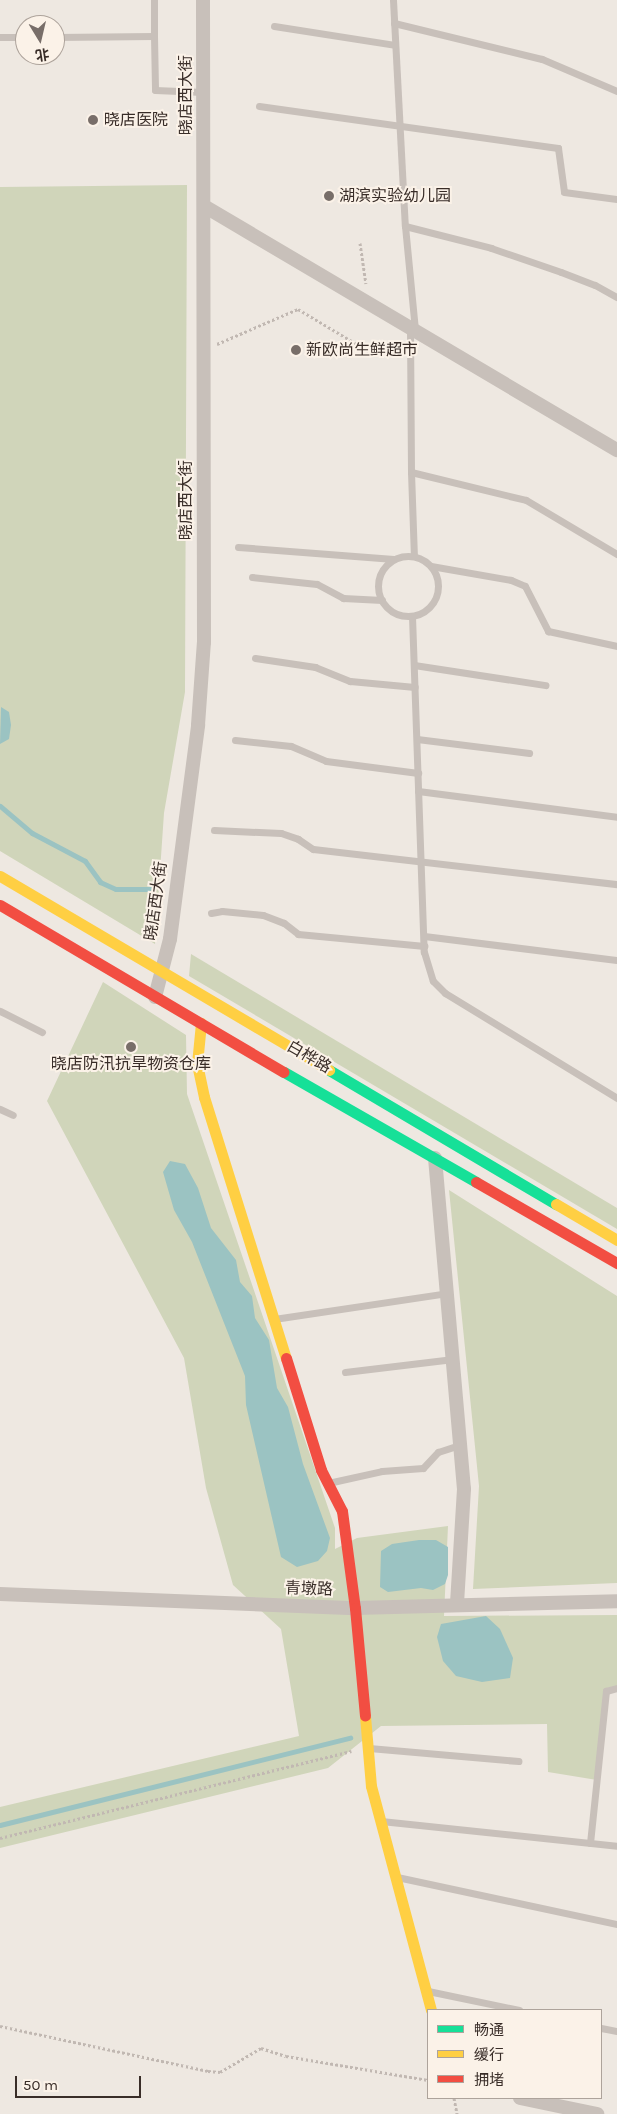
<!DOCTYPE html>
<html>
<head>
<meta charset="utf-8">
<style>
	body { margin:0 }
	#map { position:relative; width:617px; height:2114px; overflow:hidden; background:#eee8e1; font-family:Karla,"Noto Sans SC",sans-serif }
	div>[style] { position:absolute }
	[style*='--x'] { left:calc(var(--x)*1px); top:calc(var(--y)*1px); width:calc(var(--w)*1px); rotate:calc(var(--a)*1deg) }
	.green>* { inset:0; background:#d0d5ba }
	.water>* { inset:0; background:#9bc3c2 }
	.stream>* { height:5px; margin:-2.5px; padding:0 2.5px; transform-origin:2.5px; border-radius:2.5px; background:#9bc3c2 }
	.path>* { height:3px; margin-top:-1.5px; transform-origin:0; background:repeating-linear-gradient(90deg,#c1b8b2 0 2.5px,transparent 0 5px) }
	.lane>* { height:7px; margin:-3.5px; padding:0 3.5px; transform-origin:3.5px; border-radius:3.5px; background:#c8c0ba }
	.lane>.ring { margin:-3.5px; padding:0; box-sizing:content-box; background:none; border:7px solid #c8c0ba; border-radius:50% }
	.street>* { height:14px; margin:-7px; padding:0 7px; transform-origin:7px; border-radius:7px; background:#c8c0ba }
	.fast>* { height:11px; margin:-5.5px; padding:0 5.5px; transform-origin:5.5px; border-radius:5.5px; background:#16e098 }
	.slow>* { height:11px; margin:-5.5px; padding:0 5.5px; transform-origin:5.5px; border-radius:5.5px; background:#ffcf43 }
	.jam>* { height:11px; margin:-5.5px; padding:0 5.5px; transform-origin:5.5px; border-radius:5.5px; background:#f24e42 }
	.dots>* { width:14px; height:14px; translate:-50% -50%; box-sizing:border-box; border:2px solid #fbf2e8; border-radius:50% }
	span { translate:-50% -50%; white-space:nowrap; text-align:center; line-height:1.15; -webkit-text-stroke:4px #fbf2e8; paint-order:stroke }
	.street-label { font-size:16px; color:#392d28 }
	.poi-label { font-size:16px; color:#392d28 }
	.left { translate:0 -50%; text-align:left }
	.legend { position:absolute; left:427px; top:2009px; width:175px; height:90px; box-sizing:border-box; background:#fbf2e8; border:1px solid #ada39b; margin:0; padding:6px 9px; list-style:none; font-size:15px; color:#392d28 }
	.legend li { display:flex; align-items:center; gap:10px; height:25px }
	.legend b { width:25px; border:1px solid #ada39b }
	.north { position:absolute; left:15px; top:15px; width:50px; height:50px; box-sizing:border-box; background:#fbf2e8; border:1px solid #ada39b; border-radius:50%; rotate:171deg; font-size:14px; font-weight:700; line-height:20px; text-align:center; color:#392d28 }
	.north::after { content:''; display:block; margin:auto; width:18px; height:22px; background:#786e69; clip-path:polygon(50% 0,100% 100%,50% 72%,0 100%) }
	.scale { position:absolute; left:15px; top:2076px; width:126px; height:22px; box-sizing:border-box; border:2px solid #392d28; border-top:0; padding-left:6px; font-size:15px; line-height:18px; white-space:nowrap; color:#392d28; -webkit-text-stroke:4px #fbf2e8; paint-order:stroke }
</style>
</head>
<body>
<div id="map">
	<div class="green">
		<i style="clip-path:polygon(187px 185px,185px 692px,164px 813px,155px 944px,0 851px,0 187px)"></i>
		<i style="clip-path:polygon(191px 954px,617px 1208px,617px 1229px,189px 976px)"></i>
		<i style="clip-path:polygon(103px 982px,186px 1035px,187px 1094px,335px 1528px,335px 1549px,357px 1538px,448px 1526px,444px 1616px,617px 1615px,617px 1690px,606px 1690px,597px 1780px,548px 1772px,547px 1724px,381px 1726px,328px 1768px,0 1848px,0 1807px,299px 1736px,281px 1629px,233px 1585px,206px 1488px,184px 1358px,47px 1101px)"></i>
		<i style="clip-path:polygon(449px 1190px,617px 1296px,617px 1583px,473px 1589px,479px 1486px)"></i>
	</div>
	<div class="water">
		<i style="clip-path:polygon(1px 707px,9px 712px,11px 725px,9px 739px,0 744px)"></i>
		<i style="clip-path:polygon(170px 1161px,185px 1164px,198px 1188px,211px 1228px,236px 1260px,240px 1282px,252px 1296px,255px 1318px,269px 1340px,277px 1388px,288px 1407px,303px 1464px,330px 1538px,327px 1551px,318px 1561px,297px 1567px,281px 1557px,246px 1405px,245px 1376px,192px 1242px,174px 1210px,163px 1172px)"></i>
		<i style="clip-path:polygon(419px 1540px,436px 1540px,448px 1547px,448px 1575px,445px 1584px,433px 1590px,421px 1588px,388px 1592px,380px 1587px,381px 1551px,392px 1544px)"></i>
		<i style="clip-path:polygon(486px 1616px,500px 1629px,513px 1658px,510px 1678px,482px 1682px,456px 1676px,443px 1661px,437px 1637px,441px 1624px)"></i>
	</div>
	<div class="stream">
		<i style="--x:0;--y:806;--w:42;--a:40.2"></i>
		<i style="--x:32;--y:833;--w:60;--a:27.8"></i>
		<i style="--x:85;--y:861;--w:26;--a:54"></i>
		<i style="--x:100;--y:882;--w:17;--a:24"></i>
		<i style="--x:116;--y:889;--w:35;--a:0"></i>
		<i style="--x:0;--y:1825;--w:361;--a:-14"></i>
	</div>
	<div class="path">
		<i style="--x:360;--y:243;--w:41;--a:81.7"></i>
		<i style="--x:217;--y:344;--w:88;--a:-23.4"></i>
		<i style="--x:298;--y:309;--w:84;--a:30.8"></i>
		<i style="--x:370;--y:352;--w:29;--a:-2"></i>
		<i style="--x:0;--y:1838;--w:362;--a:-13.9"></i>
		<i style="--x:0;--y:2026;--w:213;--a:12.2"></i>
		<i style="--x:208;--y:2071;--w:12;--a:5"></i>
		<i style="--x:220;--y:2072;--w:48;--a:-30.3"></i>
		<i style="--x:261;--y:2048;--w:26;--a:18"></i>
		<i style="--x:286;--y:2056;--w:144;--a:9.6"></i>
		<i style="--x:454;--y:2098;--w:16;--a:79"></i>
	</div>
	<div class="lane">
		<i style="--x:393;--y:0;--w:226;--a:87"></i>
		<i style="--x:405;--y:226;--w:104;--a:84.5"></i>
		<i style="--x:394;--y:23;--w:152;--a:13.7"></i>
		<i style="--x:542;--y:59;--w:82;--a:23.1"></i>
		<i style="--x:274;--y:26;--w:122;--a:8.9"></i>
		<i style="--x:154;--y:36;--w:36;--a:-90"></i>
		<i style="--x:0;--y:37;--w:25;--a:0"></i>
		<i style="--x:55;--y:37;--w:99;--a:-0.6"></i>
		<i style="--x:154;--y:36;--w:54;--a:88.9"></i>
		<i style="--x:155;--y:90;--w:48;--a:2.4"></i>
		<i style="--x:259;--y:106;--w:302;--a:8"></i>
		<i style="--x:558;--y:148;--w:44;--a:82.2"></i>
		<i style="--x:564;--y:192;--w:53;--a:7.5"></i>
		<i style="--x:405;--y:226;--w:89;--a:14.3"></i>
		<i style="--x:491;--y:248;--w:74;--a:18.9"></i>
		<i style="--x:561;--y:272;--w:36;--a:21"></i>
		<i style="--x:595;--y:285;--w:25;--a:29"></i>
		<i style="--x:410;--y:328;--w:144;--a:89.6"></i>
		<i style="--x:411;--y:472;--w:84;--a:88"></i>
		<i style="--x:411;--y:472;--w:118;--a:13.7"></i>
		<i style="--x:526;--y:500;--w:106;--a:30.7"></i>
		<i style="--x:238;--y:547;--w:156;--a:4.4"></i>
		<i class="ring" style="left:378px;top:556px;width:53px;height:53px"></i>
		<i style="--x:431;--y:566;--w:81;--a:9.9"></i>
		<i style="--x:511;--y:580;--w:15;--a:23"></i>
		<i style="--x:525;--y:586;--w:51;--a:62.9"></i>
		<i style="--x:548;--y:631;--w:71;--a:12.3"></i>
		<i style="--x:252;--y:577;--w:65;--a:6.1"></i>
		<i style="--x:317;--y:584;--w:30;--a:28"></i>
		<i style="--x:343;--y:598;--w:39;--a:3"></i>
		<i style="--x:412;--y:616;--w:336;--a:88"></i>
		<i style="--x:424;--y:952;--w:30;--a:73"></i>
		<i style="--x:433;--y:981;--w:17;--a:45"></i>
		<i style="--x:445;--y:993;--w:202;--a:31.4"></i>
		<i style="--x:255;--y:658;--w:61;--a:8.5"></i>
		<i style="--x:315;--y:667;--w:38;--a:22"></i>
		<i style="--x:350;--y:681;--w:65;--a:5.3"></i>
		<i style="--x:414;--y:665;--w:133;--a:8.7"></i>
		<i style="--x:417;--y:739;--w:113;--a:7.1"></i>
		<i style="--x:235;--y:740;--w:56;--a:6.1"></i>
		<i style="--x:291;--y:746;--w:38;--a:23"></i>
		<i style="--x:326;--y:761;--w:93;--a:7.4"></i>
		<i style="--x:418;--y:791;--w:201;--a:7.4"></i>
		<i style="--x:214;--y:830;--w:67;--a:2.6"></i>
		<i style="--x:281;--y:833;--w:18;--a:19"></i>
		<i style="--x:298;--y:839;--w:18;--a:34"></i>
		<i style="--x:313;--y:849;--w:306;--a:6.6"></i>
		<i style="--x:211;--y:913;--w:11;--a:-10"></i>
		<i style="--x:222;--y:911;--w:41;--a:5.6"></i>
		<i style="--x:263;--y:915;--w:22;--a:21"></i>
		<i style="--x:284;--y:923;--w:18;--a:38"></i>
		<i style="--x:298;--y:934;--w:127;--a:5.4"></i>
		<i style="--x:424;--y:936;--w:194;--a:7.1"></i>
		<i style="--x:0;--y:1011;--w:47;--a:26.6"></i>
		<i style="--x:0;--y:1109;--w:14;--a:25"></i>
		<i style="--x:274;--y:1319;--w:175;--a:-8.5"></i>
		<i style="--x:345;--y:1372;--w:109;--a:-6.9"></i>
		<i style="--x:328;--y:1483;--w:55;--a:-12.5"></i>
		<i style="--x:382;--y:1471;--w:41;--a:-4.2"></i>
		<i style="--x:423;--y:1468;--w:22;--a:-47"></i>
		<i style="--x:438;--y:1452;--w:23;--a:-18"></i>
		<i style="--x:369;--y:1748;--w:150;--a:5"></i>
		<i style="--x:381;--y:1821;--w:237;--a:6"></i>
		<i style="--x:590;--y:1843;--w:153;--a:-84"></i>
		<i style="--x:606;--y:1691;--w:11;--a:-15"></i>
		<i style="--x:397;--y:1877;--w:225;--a:12.1"></i>
		<i style="--x:428;--y:1991;--w:93;--a:11.8"></i>
		<i style="--x:601;--y:2028;--w:16;--a:11"></i>
	</div>
	<div class="street">
		<i style="--x:204;--y:206;--w:480;--a:30.6"></i>
		<i style="--x:155;--y:997;--w:60;--a:-75.5"></i>
		<i style="--x:170;--y:939;--w:216;--a:-82.5"></i>
		<i style="--x:198;--y:725;--w:83;--a:-85.9"></i>
		<i style="--x:204;--y:642;--w:642;--a:-90.09"></i>
		<i style="--x:435;--y:1158;--w:332;--a:85"></i>
		<i style="--x:464;--y:1489;--w:116;--a:93.5"></i>
		<i style="--x:0;--y:1594;--w:355;--a:2.3"></i>
		<i style="--x:355;--y:1608;--w:262;--a:-1.5"></i>
		<i style="--x:520;--y:2098;--w:79;--a:11.7"></i>
	</div>
	<div class="fast">
		<i style="--x:329;--y:1070;--w:264;--a:30.6"></i>
		<i style="--x:284;--y:1072;--w:221;--a:29.8"></i>
	</div>
	<div class="slow">
		<i style="--x:0;--y:876;--w:382;--a:30.5"></i>
		<i style="--x:201;--y:1023;--w:41;--a:95.6"></i>
		<i style="--x:197;--y:1064;--w:34;--a:78"></i>
		<i style="--x:204;--y:1097;--w:274;--a:72.6"></i>
		<i style="--x:556;--y:1204;--w:71;--a:30.5"></i>
		<i style="--x:365;--y:1716;--w:70;--a:85.1"></i>
		<i style="--x:371;--y:1786;--w:232;--a:75"></i>
	</div>
	<div class="jam">
		<i style="--x:0;--y:905;--w:329;--a:30.5"></i>
		<i style="--x:476;--y:1182;--w:163;--a:29.9"></i>
		<i style="--x:286;--y:1358;--w:117;--a:72.6"></i>
		<i style="--x:321;--y:1470;--w:46;--a:62.9"></i>
		<i style="--x:342;--y:1511;--w:98;--a:82.4"></i>
		<i style="--x:355;--y:1608;--w:108;--a:84.7"></i>
	</div>
	<div class="dots">
		<i style="left:93px;top:120px;background:#786e69"></i>
		<i style="left:329px;top:196px;background:#786e69"></i>
		<i style="left:296px;top:350px;background:#786e69"></i>
		<i style="left:131px;top:1047px;background:#786e69"></i>
	</div>
	<div class="street-label">
		<span style="left:186px;top:95px;rotate:-90deg">晓店西大街</span>
		<span style="left:186px;top:500px;rotate:-90deg">晓店西大街</span>
		<span style="left:156px;top:901px;rotate:-82deg">晓店西大街</span>
		<span style="left:309px;top:1057px;rotate:30deg">白桦路</span>
		<span style="left:309px;top:1589px;rotate:2deg">青墩路</span>
	</div>
	<div class="poi-label">
		<span class="left" style="left:104px;top:120px">晓店医院</span>
		<span class="left" style="left:339px;top:196px">湖滨实验幼儿园</span>
		<span class="left" style="left:306px;top:350px">新欧尚生鲜超市</span>
		<span style="left:131px;top:1064px">晓店防汛抗旱物资仓库</span>
	</div>
	<ul class="legend">
	<li><b style="height:6px;background:#16e098"></b>畅通</li>
	<li><b style="height:6px;background:#ffcf43"></b>缓行</li>
	<li><b style="height:6px;background:#f24e42"></b>拥堵</li>
	</ul>
	<div class="north">北</div>
	<div class="scale">50 m</div>
</div>
</body>
</html>
